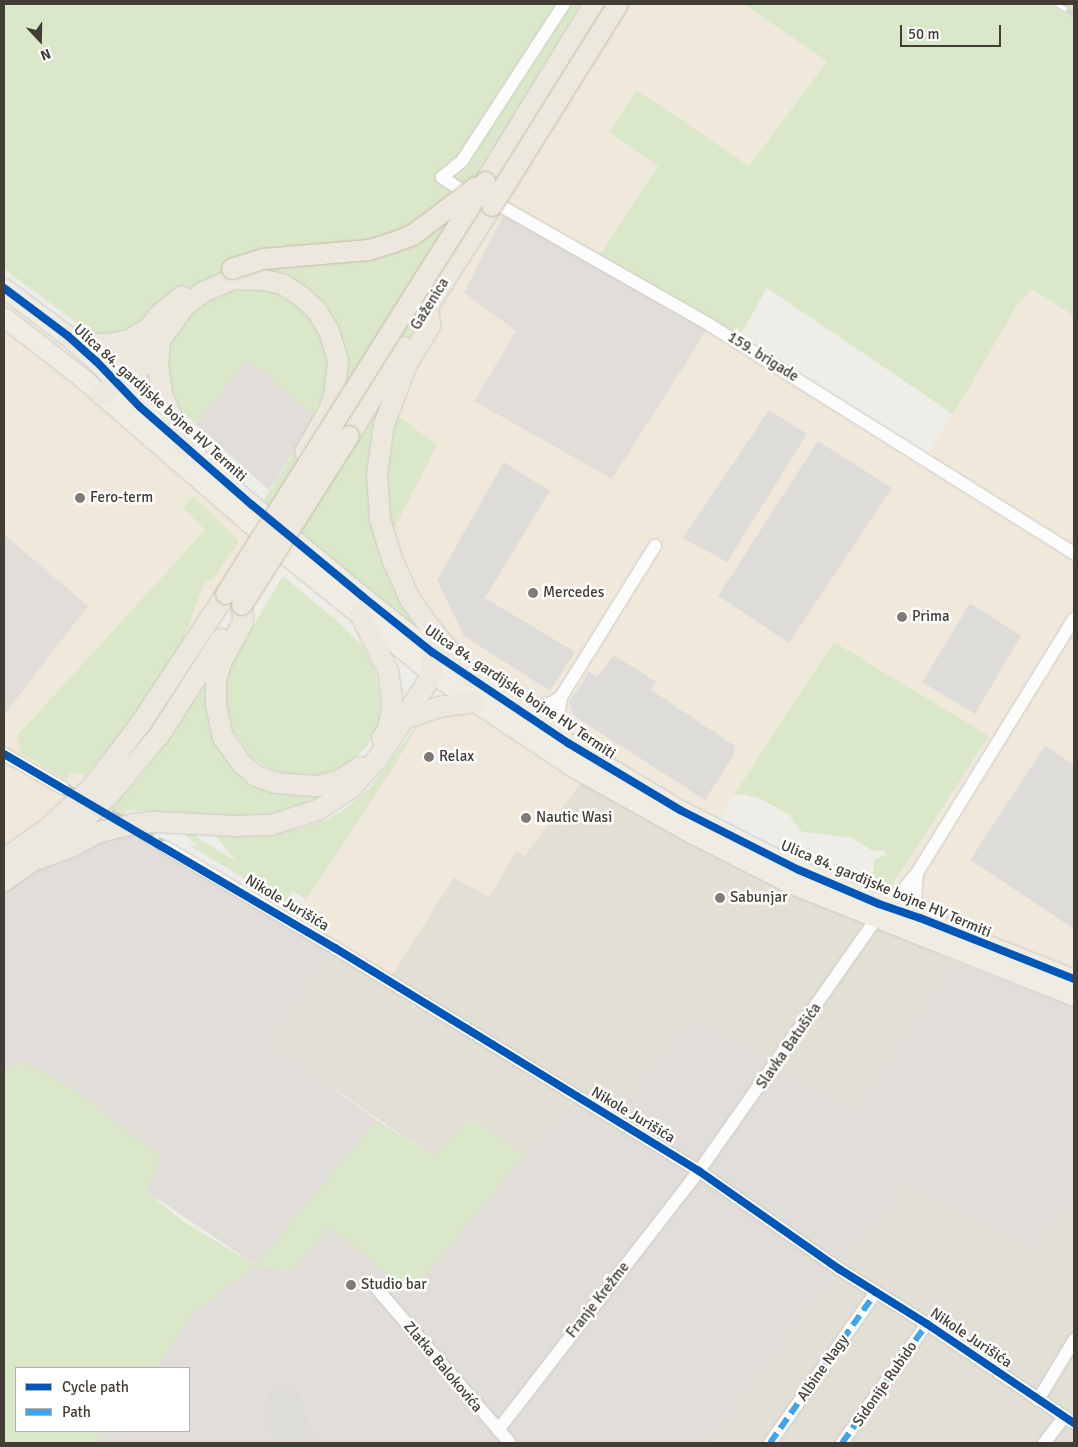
<!DOCTYPE html>
<html>
<head>
<meta charset="utf-8">
<style>
	body { margin:0 }
	#map { position:relative; width:1078px; height:1447px; overflow:hidden; background:#eeede8; font-family:Signika,sans-serif }
	div>[style] { position:absolute }
	[style*='--x'] { left:calc(var(--x)*1px); top:calc(var(--y)*1px); width:calc(var(--w)*1px); rotate:calc(var(--a)*1deg) }
	.residential>* { inset:0; background:#e2dfd5 }
	.commercial>* { inset:0; background:#f0e9db }
	.industrial>* { inset:0; background:#e1ded9 }
	.green>* { inset:0; background:#dae8c9 }
	.parking>* { inset:0; background:#dddcd8 }
	.minor-tunnel>* { height:12px; margin-top:-6px; transform-origin:0; background:repeating-linear-gradient(90deg,#cccac4 0 12px,transparent 0 18px) }
	.roads { filter:drop-shadow(0 0 1px #cccac5) drop-shadow(0 0 1px #cccac5) }
	.minor>* { height:12px; margin:-6px; padding:0 6px; transform-origin:6px; border-radius:6px; background:#fcfcfc }
	.primary>* { height:19px; margin:-9.5px; padding:0 9.5px; transform-origin:9.5px; border-radius:9.5px; background:#efece3 }
	.trunk>* { height:20px; margin:-10px; padding:0 10px; transform-origin:10px; border-radius:10px; background:#ece8de }
	.rail>* { height:5.5px; margin-top:-2.75px; transform-origin:0; background:repeating-linear-gradient(90deg,#fff 0 11px,#d8d8d7 0 22px); box-sizing:border-box; border-block:1px solid #d8d8d7 }
	.bridges { filter:drop-shadow(0 0 1px #c4baa5) drop-shadow(0 0 1px #c4baa5) }
	.trunk-bridge>* { height:20px; margin:-10px; padding:0 10px; transform-origin:10px; border-radius:10px; background:#ece8de }
	.quiet>* { height:6px; margin-top:-3px; transform-origin:0; background:repeating-linear-gradient(90deg,#3fa4eb 0 12px,transparent 0 18px) }
	.cycleway>* { height:8px; margin:-4px; padding:0 4px; transform-origin:4px; border-radius:4px; background:#0057b8 }
	.dots>* { width:14px; height:14px; translate:-50% -50%; box-sizing:border-box; border:2px solid #fff; border-radius:50% }
	span { translate:-50% -50%; white-space:nowrap; text-align:center; line-height:1.15; -webkit-text-stroke:5px #fff; paint-order:stroke }
	.street-label { font-size:15px; color:#433e35 }
	.poi-label { font-size:15px; color:#433e35 }
	.left { translate:0 -50%; text-align:left }
	.frame { position:absolute; inset:0; border:5px solid #433e35; pointer-events:none }
	.legend { position:absolute; left:15px; top:1367px; width:175px; height:65px; box-sizing:border-box; background:#fff; border:1px solid #b4b2ae; margin:0; padding:6px 9px; list-style:none; font-size:15px; color:#433e35 }
	.legend li { display:flex; align-items:center; gap:10px; height:25px }
	.legend b { width:25px; border:1px solid #b4b2ae }
	.north { position:absolute; left:15px; top:15px; width:50px; height:50px; -webkit-text-stroke:4px #fff; paint-order:stroke; rotate:159deg; font-size:14px; font-weight:700; line-height:20px; text-align:center; color:#433e35 }
	.north::after { content:''; display:block; margin:auto; width:18px; height:22px; background:#433e35; clip-path:polygon(50% 0,100% 100%,50% 72%,0 100%) }
	.scale { position:absolute; left:900px; top:25px; width:101px; height:22px; box-sizing:border-box; border:2px solid #433e35; border-top:0; padding-left:6px; font-size:15px; line-height:18px; white-space:nowrap; color:#433e35; -webkit-text-stroke:4px #fff; paint-order:stroke }
</style>
</head>
<body>
<div id="map">
	<div class="residential">
		<i style="clip-path:polygon(581px 783px,954px 961px,853px 1110px,688px 1013px,622px 1108px,584px 1088px,523px 1157px,471px 1118px,435px 1158px,267px 1043px,335px 948px,388px 981px,454px 877px,489px 896px,517px 849px,524px 856px)"></i>
		<i style="clip-path:polygon(908px 1184px,1031px 1254px,1074px 1197px,1074px 1401px,1064px 1417px,1042px 1443px,710px 1443px,839px 1269px)"></i>
	</div>
	<div class="commercial">
		<i style="clip-path:polygon(618px 4px,743px 4px,827px 60px,749px 166px,637px 90px,658px 165px,596px 261px,710px 325px,926px 458px,1018px 304px,1032px 289px,1074px 316px,1074px 979px,879px 904px,988px 736px,834px 642px,714px 827px,415px 637px,399px 575px,392px 559px,389px 409px,374px 395px)"></i>
		<i style="clip-path:polygon(4px 303px,58px 344px,208px 478px,275px 533px,142px 739px,88px 802px,4px 870px,4px 715px,87px 606px,4px 534px)"></i>
		<i style="clip-path:polygon(439px 707px,471px 712px,581px 783px,524px 856px,517px 850px,489px 897px,453px 877px,388px 981px,291px 922px,417px 727px)"></i>
	</div>
	<div class="industrial">
		<i style="clip-path:polygon(506px 209px,710px 325px,612px 479px,474px 401px,516px 331px,464px 293px)"></i>
		<i style="clip-path:polygon(248px 359px,316px 416px,269px 490px,195px 424px)"></i>
		<i style="clip-path:polygon(4px 534px,88px 606px,4px 715px)"></i>
		<i style="clip-path:polygon(88px 802px,335px 948px,268px 1043px,377px 1120px,257px 1265px,290px 1272px,330px 1226px,411px 1292px,523px 1157px,585px 1088px,622px 1108px,688px 1013px,853px 1110px,954px 961px,1074px 1007px,1074px 1197px,1031px 1254px,908px 1184px,839px 1269px,710px 1443px,100px 1443px,93px 1441px,103px 1431px,189px 1431px,189px 1368px,156px 1368px,192px 1314px,256px 1265px,147px 1192px,111px 1120px,78px 1092px,21px 1062px,4px 1072px,4px 870px)"></i>
		<i style="clip-path:polygon(1074px 1401px,1074px 1443px,1042px 1443px,1064px 1417px)"></i>
	</div>
	<div class="green">
		<i style="clip-path:polygon(4px 4px,618px 4px,374px 395px,389px 409px,437px 445px,386px 544px,399px 575px,415px 637px,254px 516px,316px 416px,248px 359px,195px 424px,106px 335px,86px 330px,4px 269px)"></i>
		<i style="clip-path:polygon(743px 4px,1074px 4px,1074px 316px,1032px 289px,1018px 304px,953px 414px,767px 288px,737px 341px,596px 261px,658px 166px,610px 132px,637px 90px,749px 166px,827px 61px)"></i>
		<i style="clip-path:polygon(193px 496px,239px 541px,216px 576px,204px 583px,183px 641px,148px 697px,112px 745px,86px 774px,71px 773px,66px 780px,21px 753px,17px 736px,205px 530px,183px 508px)"></i>
		<i style="clip-path:polygon(283px 576px,343px 626px,363px 647px,374px 668px,380px 694px,379px 725px,365px 749px,342px 768px,317px 776px,292px 776px,268px 768px,251px 757px,229px 726px,223px 699px,228px 668px)"></i>
		<i style="clip-path:polygon(834px 642px,989px 736px,892px 885px,882px 887px,872px 880px,875px 859px,886px 855px,884px 850px,873px 851px,853px 838px,802px 832px,789px 815px,761px 799px,742px 794px,734px 795px)"></i>
		<i style="clip-path:polygon(206px 682px,245px 773px,343px 785px,298px 809px,274px 815px,243px 817px,127px 810px,124px 815px,85px 831px,141px 776px,169px 739px)"></i>
		<i style="clip-path:polygon(416px 726px,417px 727px,391px 771px,306px 900px,293px 891px,285px 903px,188px 845px,198px 846px,179px 830px,202px 832px,196px 837px,237px 862px,212px 832px,267px 833px,298px 829px,326px 820px,345px 809px,370px 788px)"></i>
		<i style="clip-path:polygon(21px 1061px,78px 1092px,111px 1120px,161px 1156px,147px 1192px,184px 1222px,256px 1265px,377px 1120px,435px 1158px,471px 1118px,523px 1157px,411px 1292px,330px 1227px,290px 1272px,256px 1265px,192px 1314px,156px 1368px,16px 1368px,16px 1431px,103px 1431px,93px 1441px,100px 1443px,4px 1443px,4px 1072px)"></i>
	</div>
	<div class="parking">
		<i style="clip-path:polygon(769px 410px,807px 434px,727px 562px,683px 538px)"></i>
		<i style="clip-path:polygon(818px 441px,892px 488px,789px 643px,718px 596px)"></i>
		<i style="clip-path:polygon(504px 462px,550px 491px,485px 598px,575px 652px,550px 691px,464px 636px,437px 580px)"></i>
		<i style="clip-path:polygon(970px 603px,1021px 636px,975px 714px,922px 682px)"></i>
		<i style="clip-path:polygon(614px 655px,656px 682px,651px 690px,735px 746px,732px 758px,705px 800px,573px 715px,569px 702px,589px 672px,597px 677px)"></i>
		<i style="clip-path:polygon(1045px 746px,1074px 765px,1074px 929px,970px 860px)"></i>
		<i style="clip-path:polygon(294px 1382px,317px 1443px,275px 1443px,265px 1415px,268px 1392px)"></i>
	</div>
	<div class="minor-tunnel">
		<i style="--x:63;--y:788;--w:118;--a:30"></i>
	</div>
	<div class="roads">
		<div class="minor">
			<i style="--x:564;--y:4;--w:187;--a:123"></i>
			<i style="--x:462;--y:161;--w:26;--a:141"></i>
			<i style="--x:442;--y:177;--w:19;--a:35"></i>
			<i style="--x:458;--y:188;--w:52;--a:23.6"></i>
			<i style="--x:506;--y:209;--w:235;--a:29.6"></i>
			<i style="--x:710;--y:325;--w:430;--a:32.1"></i>
			<i style="--x:523;--y:712;--w:29;--a:-18"></i>
			<i style="--x:551;--y:703;--w:12;--a:-31"></i>
			<i style="--x:568;--y:743;--w:28;--a:-111"></i>
			<i style="--x:558;--y:717;--w:20;--a:-81"></i>
			<i style="--x:561;--y:697;--w:178;--a:-58.1"></i>
			<i style="--x:4;--y:754;--w:68;--a:30"></i>
			<i style="--x:165;--y:847;--w:198;--a:30.7"></i>
			<i style="--x:335;--y:948;--w:427;--a:31.5"></i>
			<i style="--x:699;--y:1171;--w:171;--a:35"></i>
			<i style="--x:839;--y:1269;--w:104;--a:32"></i>
			<i style="--x:927;--y:1324;--w:177;--a:34"></i>
			<i style="--x:917;--y:873;--w:21;--a:95"></i>
			<i style="--x:915;--y:894;--w:25;--a:78"></i>
			<i style="--x:879;--y:904;--w:26;--a:-29"></i>
			<i style="--x:902;--y:891;--w:23;--a:-50"></i>
			<i style="--x:917;--y:873;--w:299;--a:-58.3"></i>
			<i style="--x:378;--y:1290;--w:202;--a:49.2"></i>
			<i style="--x:1038;--y:1400;--w:70;--a:-59"></i>
			<i style="--x:498;--y:1430;--w:328;--a:-52.2"></i>
			<i style="--x:699;--y:1171;--w:308;--a:-54.9"></i>
			<i style="--x:770;--y:1443;--w:184;--a:-54.9"></i>
			<i style="--x:842;--y:1443;--w:146;--a:-54.5"></i>
			<i style="--x:1044;--y:1443;--w:33;--a:-52"></i>
		</div>
		<div class="primary">
			<i style="--x:4;--y:288;--w:80;--a:36.9"></i>
			<i style="--x:68;--y:336;--w:38;--a:42"></i>
			<i style="--x:96;--y:361;--w:64;--a:46.3"></i>
			<i style="--x:140;--y:407;--w:149;--a:41.2"></i>
			<i style="--x:252;--y:505;--w:143;--a:39.6"></i>
			<i style="--x:362;--y:596;--w:90;--a:38.7"></i>
			<i style="--x:432;--y:652;--w:164;--a:33.8"></i>
			<i style="--x:568;--y:743;--w:131;--a:30.9"></i>
			<i style="--x:680;--y:810;--w:133;--a:26.8"></i>
			<i style="--x:799;--y:870;--w:87;--a:23"></i>
			<i style="--x:879;--y:904;--w:43;--a:18.9"></i>
			<i style="--x:920;--y:918;--w:166;--a:21.6"></i>
			<i style="--x:4;--y:317;--w:98;--a:37.9"></i>
			<i style="--x:81;--y:377;--w:278;--a:40.9"></i>
			<i style="--x:291;--y:559;--w:181;--a:39"></i>
			<i style="--x:432;--y:673;--w:169;--a:33.7"></i>
			<i style="--x:573;--y:767;--w:137;--a:29.2"></i>
			<i style="--x:693;--y:834;--w:113;--a:26.8"></i>
			<i style="--x:794;--y:885;--w:301;--a:21.6"></i>
		</div>
		<div class="trunk">
			<i style="--x:485;--y:182;--w:209;--a:-58.5"></i>
			<i style="--x:428;--y:306;--w:20;--a:84"></i>
			<i style="--x:430;--y:326;--w:44;--a:121.2"></i>
			<i style="--x:407;--y:364;--w:65;--a:110.7"></i>
			<i style="--x:384;--y:425;--w:49;--a:98.1"></i>
			<i style="--x:377;--y:474;--w:45;--a:86.2"></i>
			<i style="--x:380;--y:519;--w:42;--a:73.3"></i>
			<i style="--x:392;--y:559;--w:44;--a:65.8"></i>
			<i style="--x:410;--y:599;--w:28;--a:55"></i>
			<i style="--x:426;--y:622;--w:72;--a:51.2"></i>
			<i style="--x:422;--y:316;--w:130;--a:-57.5"></i>
			<i style="--x:68;--y:336;--w:26;--a:18"></i>
			<i style="--x:93;--y:344;--w:15;--a:0"></i>
			<i style="--x:108;--y:344;--w:21;--a:-11"></i>
			<i style="--x:129;--y:340;--w:17;--a:-31"></i>
			<i style="--x:160;--y:341;--w:23;--a:95"></i>
			<i style="--x:158;--y:364;--w:30;--a:82"></i>
			<i style="--x:162;--y:394;--w:56;--a:66.7"></i>
			<i style="--x:115;--y:382;--w:16;--a:-83"></i>
			<i style="--x:117;--y:366;--w:67;--a:-50.4"></i>
			<i style="--x:160;--y:314;--w:28;--a:-39"></i>
			<i style="--x:101;--y:395;--w:19;--a:-43"></i>
			<i style="--x:115;--y:382;--w:15;--a:-20"></i>
			<i style="--x:129;--y:377;--w:11;--a:-34"></i>
			<i style="--x:138;--y:371;--w:79;--a:-54.3"></i>
			<i style="--x:184;--y:307;--w:24;--a:-38"></i>
			<i style="--x:203;--y:292;--w:34;--a:-23"></i>
			<i style="--x:234;--y:279;--w:30;--a:2"></i>
			<i style="--x:264;--y:280;--w:18;--a:13"></i>
			<i style="--x:282;--y:284;--w:22;--a:32"></i>
			<i style="--x:301;--y:296;--w:22;--a:43"></i>
			<i style="--x:317;--y:311;--w:23;--a:59"></i>
			<i style="--x:329;--y:331;--w:31;--a:73"></i>
			<i style="--x:338;--y:361;--w:31;--a:96"></i>
			<i style="--x:335;--y:392;--w:19;--a:108"></i>
			<i style="--x:329;--y:410;--w:48;--a:119.7"></i>
			<i style="--x:349;--y:436;--w:104;--a:-58.8"></i>
			<i style="--x:242;--y:605;--w:17;--a:87"></i>
			<i style="--x:243;--y:622;--w:47;--a:118.2"></i>
			<i style="--x:221;--y:663;--w:18;--a:106"></i>
			<i style="--x:216;--y:680;--w:25;--a:90"></i>
			<i style="--x:216;--y:705;--w:33;--a:78"></i>
			<i style="--x:223;--y:737;--w:33;--a:55"></i>
			<i style="--x:242;--y:764;--w:18;--a:41"></i>
			<i style="--x:256;--y:776;--w:21;--a:19"></i>
			<i style="--x:276;--y:783;--w:40;--a:4.3"></i>
			<i style="--x:316;--y:786;--w:24;--a:-12"></i>
			<i style="--x:339;--y:781;--w:25;--a:-34"></i>
			<i style="--x:360;--y:614;--w:64;--a:63.8"></i>
			<i style="--x:388;--y:671;--w:25;--a:81"></i>
			<i style="--x:392;--y:696;--w:19;--a:93"></i>
			<i style="--x:391;--y:715;--w:17;--a:103"></i>
			<i style="--x:387;--y:732;--w:8;--a:130"></i>
			<i style="--x:404;--y:719;--w:37;--a:-19"></i>
			<i style="--x:439;--y:707;--w:36;--a:-8"></i>
			<i style="--x:4;--y:859;--w:52;--a:-34.9"></i>
			<i style="--x:47;--y:829;--w:60;--a:-43"></i>
			<i style="--x:91;--y:788;--w:82;--a:-52.4"></i>
			<i style="--x:141;--y:723;--w:154;--a:-56.6"></i>
			<i style="--x:39;--y:859;--w:34;--a:-21"></i>
			<i style="--x:71;--y:847;--w:32;--a:-28"></i>
			<i style="--x:99;--y:832;--w:35;--a:-13"></i>
			<i style="--x:133;--y:824;--w:22;--a:-5"></i>
			<i style="--x:155;--y:822;--w:81;--a:2.8"></i>
			<i style="--x:236;--y:826;--w:35;--a:-2"></i>
			<i style="--x:271;--y:825;--w:49;--a:-17.7"></i>
			<i style="--x:318;--y:810;--w:40;--a:-34"></i>
			<i style="--x:351;--y:788;--w:40;--a:-48"></i>
			<i style="--x:378;--y:758;--w:86;--a:-56.9"></i>
			<i style="--x:425;--y:686;--w:15;--a:-62"></i>
			<i style="--x:432;--y:673;--w:21;--a:-90"></i>
			<i style="--x:4;--y:881;--w:76;--a:-35.4"></i>
			<i style="--x:66;--y:837;--w:62;--a:-44.3"></i>
			<i style="--x:110;--y:794;--w:78;--a:-50.2"></i>
			<i style="--x:160;--y:734;--w:113;--a:-57.3"></i>
		</div>
	</div>
	<div class="rail">
		<i style="--x:1057;--y:4;--w:20;--a:33"></i>
	</div>
	<div class="bridges">
		<div class="trunk-bridge">
			<i style="--x:492;--y:206;--w:238;--a:-58"></i>
			<i style="--x:232;--y:269;--w:33;--a:-18"></i>
			<i style="--x:263;--y:259;--w:106;--a:-4.9"></i>
			<i style="--x:369;--y:250;--w:24;--a:-17"></i>
			<i style="--x:392;--y:243;--w:22;--a:-21"></i>
			<i style="--x:413;--y:235;--w:78;--a:-37.2"></i>
			<i style="--x:226;--y:594;--w:487;--a:-57.8"></i>
			<i style="--x:242;--y:605;--w:200;--a:-57.7"></i>
		</div>
	</div>
	<div class="quiet">
		<i style="--x:770;--y:1443;--w:184;--a:-54.9"></i>
		<i style="--x:842;--y:1443;--w:146;--a:-54.5"></i>
	</div>
	<div class="cycleway">
		<i style="--x:4;--y:288;--w:80;--a:36.9"></i>
		<i style="--x:68;--y:336;--w:38;--a:42"></i>
		<i style="--x:96;--y:361;--w:64;--a:46.3"></i>
		<i style="--x:140;--y:407;--w:149;--a:41.2"></i>
		<i style="--x:252;--y:505;--w:143;--a:39.6"></i>
		<i style="--x:362;--y:596;--w:90;--a:38.7"></i>
		<i style="--x:432;--y:652;--w:164;--a:33.8"></i>
		<i style="--x:568;--y:743;--w:131;--a:30.9"></i>
		<i style="--x:680;--y:810;--w:133;--a:26.8"></i>
		<i style="--x:799;--y:870;--w:87;--a:23"></i>
		<i style="--x:879;--y:904;--w:43;--a:18.9"></i>
		<i style="--x:920;--y:918;--w:166;--a:21.6"></i>
		<i style="--x:4;--y:754;--w:384;--a:30.4"></i>
		<i style="--x:335;--y:948;--w:427;--a:31.5"></i>
		<i style="--x:699;--y:1171;--w:171;--a:35"></i>
		<i style="--x:839;--y:1269;--w:104;--a:32"></i>
		<i style="--x:927;--y:1324;--w:177;--a:34"></i>
	</div>
	<div class="dots">
		<i style="left:80px;top:498px;background:#7f7b74"></i>
		<i style="left:533px;top:593px;background:#7f7b74"></i>
		<i style="left:902px;top:617px;background:#7f7b74"></i>
		<i style="left:429px;top:757px;background:#7f7b74"></i>
		<i style="left:526px;top:818px;background:#7f7b74"></i>
		<i style="left:720px;top:898px;background:#7f7b74"></i>
		<i style="left:351px;top:1285px;background:#7f7b74"></i>
	</div>
	<div class="street-label">
		<span style="left:430px;top:304px;rotate:-58deg">Gaženica</span>
		<span style="left:763px;top:357px;rotate:32deg">159. brigade</span>
		<span style="left:160px;top:403px;rotate:42deg">Ulica 84. gardijske bojne HV Termiti</span>
		<span style="left:520px;top:692px;rotate:34deg">Ulica 84. gardijske bojne HV Termiti</span>
		<span style="left:886px;top:889px;rotate:23deg">Ulica 84. gardijske bojne HV Termiti</span>
		<span style="left:287px;top:903px;rotate:31deg">Nikole Jurišića</span>
		<span style="left:789px;top:1046px;rotate:-55deg">Slavka Batušića</span>
		<span style="left:633px;top:1115px;rotate:31deg">Nikole Jurišića</span>
		<span style="left:598px;top:1300px;rotate:-52deg">Franje Krežme</span>
		<span style="left:971px;top:1338px;rotate:34deg">Nikole Jurišića</span>
		<span style="left:443px;top:1367px;rotate:50deg">Zlatka Balokovića</span>
		<span style="left:823px;top:1368px;rotate:-55deg">Albine Nagy</span>
		<span style="left:885px;top:1384px;rotate:-55deg">Sidonije Rubido</span>
	</div>
	<div class="poi-label">
		<span class="left" style="left:90px;top:498px">Fero-term</span>
		<span class="left" style="left:543px;top:593px">Mercedes</span>
		<span class="left" style="left:912px;top:617px">Prima</span>
		<span class="left" style="left:439px;top:757px">Relax</span>
		<span class="left" style="left:536px;top:818px">Nautic Wasi</span>
		<span class="left" style="left:730px;top:898px">Sabunjar</span>
		<span class="left" style="left:361px;top:1285px">Studio bar</span>
	</div>
	<div class="frame"></div>
	<ul class="legend">
	<li><b style="height:6px;background:#0057b8"></b>Cycle path</li>
	<li><b style="height:6px;background:#3fa4eb"></b>Path</li>
	</ul>
	<div class="north">N</div>
	<div class="scale">50 m</div>
</div>
</body>
</html>
